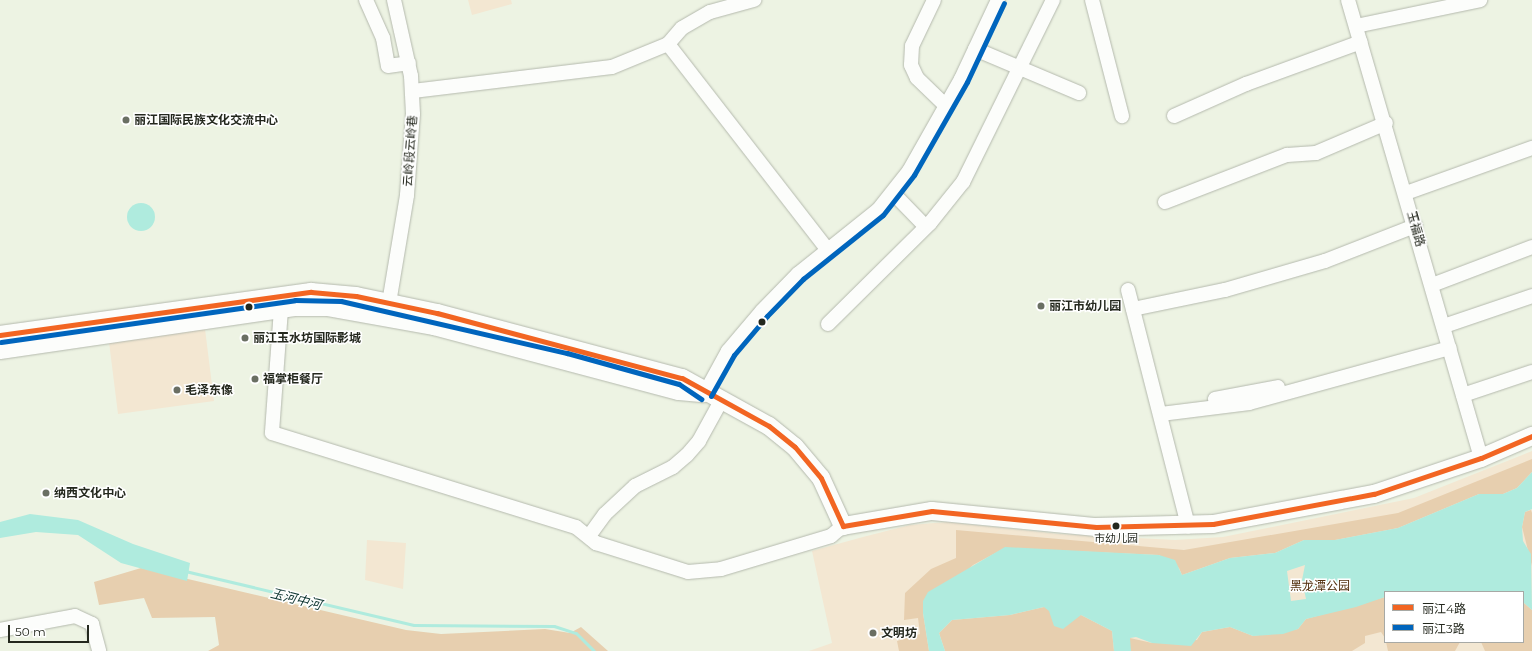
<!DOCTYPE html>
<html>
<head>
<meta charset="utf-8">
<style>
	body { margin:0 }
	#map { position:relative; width:1532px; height:651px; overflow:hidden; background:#edf3e3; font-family:Montserrat,"Noto Sans SC",sans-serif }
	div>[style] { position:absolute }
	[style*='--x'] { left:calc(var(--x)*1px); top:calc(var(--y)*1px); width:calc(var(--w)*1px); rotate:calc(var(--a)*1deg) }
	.green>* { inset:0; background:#f3e7d2 }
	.forest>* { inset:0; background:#e7cfaf }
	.water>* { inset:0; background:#afebde }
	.round { border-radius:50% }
	.stream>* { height:3px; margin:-1.5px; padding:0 1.5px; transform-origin:1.5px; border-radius:1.5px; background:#afebde }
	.roads { filter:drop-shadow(0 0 1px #b4b9ad) drop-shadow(0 0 1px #b4b9ad) }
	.minor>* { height:14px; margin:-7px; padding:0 7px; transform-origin:7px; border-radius:7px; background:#fcfdfb }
	.major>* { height:18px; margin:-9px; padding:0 9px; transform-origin:9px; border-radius:9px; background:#fcfdfb }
	.bus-1>* { height:5px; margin:-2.5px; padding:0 2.5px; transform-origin:2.5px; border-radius:2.5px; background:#f26522 }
	.bus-2>* { height:5px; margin:-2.5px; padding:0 2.5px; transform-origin:2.5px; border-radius:2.5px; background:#0065bd }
	.dots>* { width:11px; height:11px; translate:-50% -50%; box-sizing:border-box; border:2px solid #fff; border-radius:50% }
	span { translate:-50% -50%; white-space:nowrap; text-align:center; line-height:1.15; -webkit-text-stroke:3px #fff; paint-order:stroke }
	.bus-label { font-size:11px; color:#24281e }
	.poi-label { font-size:12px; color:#24281e; font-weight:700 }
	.left { translate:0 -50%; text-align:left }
	.street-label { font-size:12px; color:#24281e }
	.park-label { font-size:12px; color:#52310f }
	.water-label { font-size:13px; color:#103833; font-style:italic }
	.legend { position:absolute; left:1384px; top:591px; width:140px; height:52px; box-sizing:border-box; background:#fff; border:1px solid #a7a9a5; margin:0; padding:5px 7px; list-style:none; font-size:12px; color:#24281e }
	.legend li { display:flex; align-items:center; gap:8px; height:20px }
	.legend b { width:20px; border:1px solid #a7a9a5 }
	.scale { position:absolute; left:8px; top:625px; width:81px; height:18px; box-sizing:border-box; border:2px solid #24281e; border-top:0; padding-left:5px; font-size:12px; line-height:14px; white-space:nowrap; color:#24281e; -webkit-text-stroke:3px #fff; paint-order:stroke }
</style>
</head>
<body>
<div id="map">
	<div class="green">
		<i style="clip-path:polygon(468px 0,511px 0,512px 4px,472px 15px)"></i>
		<i style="clip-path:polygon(205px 329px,214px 401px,118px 414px,109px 342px)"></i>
		<i style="clip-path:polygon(evenodd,1532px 451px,1532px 651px,809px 651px,832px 643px,812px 551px,863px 537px,910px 525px,947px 522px,1060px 534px,1175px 540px,1223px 537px,1414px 498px,1532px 451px,1385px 592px,1523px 592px,1523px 642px,1385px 642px,1385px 592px)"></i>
		<i style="clip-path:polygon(367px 540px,406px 543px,403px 589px,365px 580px)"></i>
	</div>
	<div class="forest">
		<i style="clip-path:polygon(1532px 459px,1532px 472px,1517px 488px,1503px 494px,1479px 494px,1398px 528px,1335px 540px,1304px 540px,1275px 553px,1230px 558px,1182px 575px,1179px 568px,1159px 555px,1005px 548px,973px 565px,923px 613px,929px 651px,899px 651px,897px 641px,920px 634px,918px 618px,904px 620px,905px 593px,931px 569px,956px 558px,956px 530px,1184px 550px,1398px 513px)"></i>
		<i style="clip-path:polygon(1531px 510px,1532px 513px,1532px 566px,1522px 527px,1525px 512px)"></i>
		<i style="clip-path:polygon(141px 568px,406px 630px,441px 634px,545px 629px,570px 633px,581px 627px,608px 651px,208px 651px,219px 645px,215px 617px,152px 618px,144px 598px,99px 605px,94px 582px)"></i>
		<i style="clip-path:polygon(1385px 597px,1385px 638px,1381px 632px,1365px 636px,1365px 643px,1352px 651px,1131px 651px,1129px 646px,1130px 638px,1152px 643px,1197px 640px,1202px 632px,1230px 627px,1253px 636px,1298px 629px,1306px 619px)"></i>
		<i style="clip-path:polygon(1523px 602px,1532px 610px,1532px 651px,1485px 651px,1481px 642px,1523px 642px)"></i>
		<i style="clip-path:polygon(1044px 607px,1081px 615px,1112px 631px,1114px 651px,945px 651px,939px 633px,952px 620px,1010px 615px)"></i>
		<i style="clip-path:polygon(1386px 642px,1460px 642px,1455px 651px,1388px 651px)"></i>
	</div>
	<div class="water">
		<i class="round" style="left:127px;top:203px;width:28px;height:28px"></i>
		<i style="clip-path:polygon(evenodd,1532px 472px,1532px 509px,1525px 512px,1522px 527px,1523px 541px,1531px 554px,1532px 610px,1523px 602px,1523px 592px,1385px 592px,1385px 597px,1356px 607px,1306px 619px,1298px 629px,1283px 634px,1253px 636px,1230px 627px,1202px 632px,1191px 646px,1152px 643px,1136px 637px,1130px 638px,1131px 651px,1114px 651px,1112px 631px,1081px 615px,1063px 629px,1054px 626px,1049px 611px,1044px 607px,1010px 615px,952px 620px,939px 633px,945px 651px,929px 651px,923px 613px,923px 601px,928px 592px,1005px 547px,1159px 555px,1175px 560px,1182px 575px,1230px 558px,1275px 553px,1304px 540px,1335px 540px,1398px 528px,1479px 494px,1503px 494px,1517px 488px,1532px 472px,1305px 565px,1302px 580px,1306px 599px,1291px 601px,1287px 571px,1305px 565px)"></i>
		<i style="clip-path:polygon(30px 514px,78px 520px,133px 544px,190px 563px,187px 581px,121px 563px,78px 535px,36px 532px,0 538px,0 522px)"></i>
	</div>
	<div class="stream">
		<i style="--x:185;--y:571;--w:235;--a:13.3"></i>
		<i style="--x:414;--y:625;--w:140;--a:0.4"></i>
		<i style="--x:554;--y:626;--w:23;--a:18"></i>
		<i style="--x:576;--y:633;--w:25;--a:45"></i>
	</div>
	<div class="roads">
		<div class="minor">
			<i style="--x:366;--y:0;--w:42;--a:65.9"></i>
			<i style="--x:383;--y:38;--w:28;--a:80"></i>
			<i style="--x:388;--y:66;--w:21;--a:-8"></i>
			<i style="--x:934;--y:0;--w:51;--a:115.6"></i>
			<i style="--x:912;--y:46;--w:19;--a:93"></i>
			<i style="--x:911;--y:65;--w:14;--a:65"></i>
			<i style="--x:917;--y:78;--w:40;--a:44"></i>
			<i style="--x:1092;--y:0;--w:120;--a:75.5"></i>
			<i style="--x:1348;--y:0;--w:477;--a:73.8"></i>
			<i style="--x:1356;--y:26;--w:127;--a:-11.8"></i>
			<i style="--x:668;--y:44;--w:261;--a:52.2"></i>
			<i style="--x:975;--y:49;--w:113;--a:22.9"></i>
			<i style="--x:413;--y:91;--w:200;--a:-6.9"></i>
			<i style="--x:612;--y:67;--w:61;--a:-22.3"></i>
			<i style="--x:668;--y:44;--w:21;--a:-49"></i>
			<i style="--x:682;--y:28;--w:32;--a:-30"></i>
			<i style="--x:710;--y:12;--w:46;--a:-15.3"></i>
			<i style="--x:1174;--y:116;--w:79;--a:-24"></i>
			<i style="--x:1246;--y:84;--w:122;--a:-20.1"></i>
			<i style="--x:893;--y:193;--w:47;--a:45.9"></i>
			<i style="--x:1406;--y:193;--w:134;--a:-19.7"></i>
			<i style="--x:1165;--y:202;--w:131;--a:-21.1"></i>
			<i style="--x:1287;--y:155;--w:29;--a:-4"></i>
			<i style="--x:1316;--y:153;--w:76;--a:-23.2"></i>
			<i style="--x:1432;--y:285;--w:107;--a:-20.8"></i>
			<i style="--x:1128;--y:290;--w:244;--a:75.7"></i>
			<i style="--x:389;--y:303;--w:109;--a:-80.5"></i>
			<i style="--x:407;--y:195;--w:81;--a:-85.8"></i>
			<i style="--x:413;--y:114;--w:38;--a:-93"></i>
			<i style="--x:411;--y:76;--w:78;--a:-102.6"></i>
			<i style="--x:281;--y:309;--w:124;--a:94.2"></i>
			<i style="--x:272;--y:433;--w:318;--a:17.2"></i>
			<i style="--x:576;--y:527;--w:26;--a:39"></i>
			<i style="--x:596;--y:543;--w:96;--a:17.5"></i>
			<i style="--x:688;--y:572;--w:33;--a:-5"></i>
			<i style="--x:721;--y:569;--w:115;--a:-16.7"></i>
			<i style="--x:831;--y:536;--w:16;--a:-40"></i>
			<i style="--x:1133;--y:309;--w:94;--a:-11.7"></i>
			<i style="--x:1225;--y:290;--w:104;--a:-16.2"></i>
			<i style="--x:1325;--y:261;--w:97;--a:-21.3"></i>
			<i style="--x:828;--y:324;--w:144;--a:-44.7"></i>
			<i style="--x:930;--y:223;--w:53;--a:-51.2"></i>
			<i style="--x:963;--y:182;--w:203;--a:-63.7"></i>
			<i style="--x:1444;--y:326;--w:93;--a:-18.8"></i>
			<i style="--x:705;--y:393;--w:48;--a:-61.3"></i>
			<i style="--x:728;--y:351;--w:52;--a:-49.6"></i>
			<i style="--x:762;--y:311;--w:52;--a:-45.8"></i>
			<i style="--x:798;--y:274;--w:102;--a:-38.7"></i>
			<i style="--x:878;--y:210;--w:50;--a:-51.5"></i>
			<i style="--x:909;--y:171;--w:106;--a:-60.5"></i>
			<i style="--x:961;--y:79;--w:87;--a:-64.9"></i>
			<i style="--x:1463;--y:395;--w:73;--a:-18.4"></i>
			<i style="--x:1215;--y:399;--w:64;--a:-10.8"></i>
			<i style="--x:1161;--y:414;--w:89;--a:-7.1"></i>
			<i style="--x:1249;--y:403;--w:208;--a:-15.3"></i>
			<i style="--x:589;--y:536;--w:27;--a:-54"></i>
			<i style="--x:605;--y:514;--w:41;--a:-43"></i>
			<i style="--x:635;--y:486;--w:42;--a:-26.6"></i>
			<i style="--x:673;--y:467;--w:18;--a:-41"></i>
			<i style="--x:687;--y:455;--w:18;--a:-49"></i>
			<i style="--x:699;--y:441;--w:46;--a:-61.2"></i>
			<i style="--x:0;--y:630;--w:76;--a:-10.6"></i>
			<i style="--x:75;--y:616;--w:19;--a:25"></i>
			<i style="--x:92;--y:624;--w:28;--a:75"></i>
		</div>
		<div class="major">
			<i style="--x:0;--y:335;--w:314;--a:-7.9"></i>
			<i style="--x:311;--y:292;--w:45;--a:5.1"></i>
			<i style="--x:356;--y:296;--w:83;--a:11.9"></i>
			<i style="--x:437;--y:313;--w:253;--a:14.9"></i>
			<i style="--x:682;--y:378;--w:99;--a:28.9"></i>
			<i style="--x:769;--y:426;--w:33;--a:39"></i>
			<i style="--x:795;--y:447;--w:40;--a:50"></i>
			<i style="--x:821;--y:478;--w:53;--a:65.4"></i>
			<i style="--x:843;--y:526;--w:90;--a:-9.6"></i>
			<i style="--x:932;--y:511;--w:165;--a:5.6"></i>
			<i style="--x:1096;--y:527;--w:117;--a:-1.5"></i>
			<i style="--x:1213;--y:524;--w:164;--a:-10.6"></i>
			<i style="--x:1374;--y:494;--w:113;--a:-18.6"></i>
			<i style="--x:1481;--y:458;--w:56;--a:-23.3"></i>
			<i style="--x:0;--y:350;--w:299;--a:-8.3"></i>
			<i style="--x:296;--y:307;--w:31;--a:0"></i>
			<i style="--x:327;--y:307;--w:109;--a:10.1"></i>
			<i style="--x:434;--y:326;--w:253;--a:14.9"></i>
			<i style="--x:679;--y:391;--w:25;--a:5"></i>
		</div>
	</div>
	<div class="bus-1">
		<i style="--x:0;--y:335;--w:314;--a:-7.9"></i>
		<i style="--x:311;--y:292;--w:45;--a:5.1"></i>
		<i style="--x:356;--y:296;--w:83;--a:11.9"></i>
		<i style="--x:437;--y:313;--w:253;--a:14.9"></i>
		<i style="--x:682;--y:378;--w:99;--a:28.9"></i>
		<i style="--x:769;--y:426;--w:33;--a:39"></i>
		<i style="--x:795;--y:447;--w:40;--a:50"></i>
		<i style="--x:821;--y:478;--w:53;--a:65.4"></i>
		<i style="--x:843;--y:526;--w:90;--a:-9.6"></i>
		<i style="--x:932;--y:511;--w:165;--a:5.6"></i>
		<i style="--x:1096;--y:527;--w:117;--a:-1.5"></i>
		<i style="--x:1213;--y:524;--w:164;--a:-10.6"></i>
		<i style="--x:1374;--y:494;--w:113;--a:-18.6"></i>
		<i style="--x:1481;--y:458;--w:56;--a:-23.3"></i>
	</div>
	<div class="bus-2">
		<i style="--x:1;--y:342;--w:297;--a:-8.1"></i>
		<i style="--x:295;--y:300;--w:46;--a:1.2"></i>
		<i style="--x:341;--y:301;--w:232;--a:13"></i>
		<i style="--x:567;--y:353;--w:116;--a:15.5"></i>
		<i style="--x:679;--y:384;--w:27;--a:34"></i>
		<i style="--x:711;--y:396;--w:47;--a:-60.7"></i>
		<i style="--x:734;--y:355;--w:51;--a:-49.8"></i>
		<i style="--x:767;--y:316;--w:52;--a:-45.8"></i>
		<i style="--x:803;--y:279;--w:102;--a:-38.7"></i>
		<i style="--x:883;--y:215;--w:51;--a:-52.2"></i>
		<i style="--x:914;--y:175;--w:107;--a:-60.3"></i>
		<i style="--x:967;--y:82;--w:87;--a:-64.9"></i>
	</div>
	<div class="dots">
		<i style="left:126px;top:120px;background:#6a6f63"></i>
		<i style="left:1041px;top:306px;background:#6a6f63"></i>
		<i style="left:249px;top:307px;background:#24281e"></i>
		<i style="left:762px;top:322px;background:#24281e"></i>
		<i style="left:245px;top:338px;background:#6a6f63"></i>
		<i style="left:255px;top:379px;background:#6a6f63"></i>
		<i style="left:177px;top:390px;background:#6a6f63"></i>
		<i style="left:46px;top:493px;background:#6a6f63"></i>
		<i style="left:1116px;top:526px;background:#24281e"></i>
		<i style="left:873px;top:633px;background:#6a6f63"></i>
	</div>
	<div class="bus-label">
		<span style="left:1116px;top:538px">市幼儿园</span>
	</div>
	<div class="poi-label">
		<span class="left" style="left:134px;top:120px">丽江国际民族文化交流中心</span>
		<span class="left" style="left:1049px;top:306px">丽江市幼儿园</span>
		<span class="left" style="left:253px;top:338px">丽江玉水坊国际影城</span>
		<span class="left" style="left:263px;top:379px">福掌柜餐厅</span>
		<span class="left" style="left:185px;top:390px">毛泽东像</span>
		<span class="left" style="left:54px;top:493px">纳西文化中心</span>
		<span class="left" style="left:881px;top:633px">文明坊</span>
	</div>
	<div class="street-label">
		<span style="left:410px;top:151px;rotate:-86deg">云岭段云岭巷</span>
		<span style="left:1416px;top:229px;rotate:74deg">玉福路</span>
	</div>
	<div class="park-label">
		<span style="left:1320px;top:586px">黑龙潭公园</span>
	</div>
	<div class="water-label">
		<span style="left:296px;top:599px;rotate:14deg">玉河中河</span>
	</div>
	<ul class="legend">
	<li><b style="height:5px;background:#f26522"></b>丽江4路</li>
	<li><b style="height:5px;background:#0065bd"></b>丽江3路</li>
	</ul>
	<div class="scale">50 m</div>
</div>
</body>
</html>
